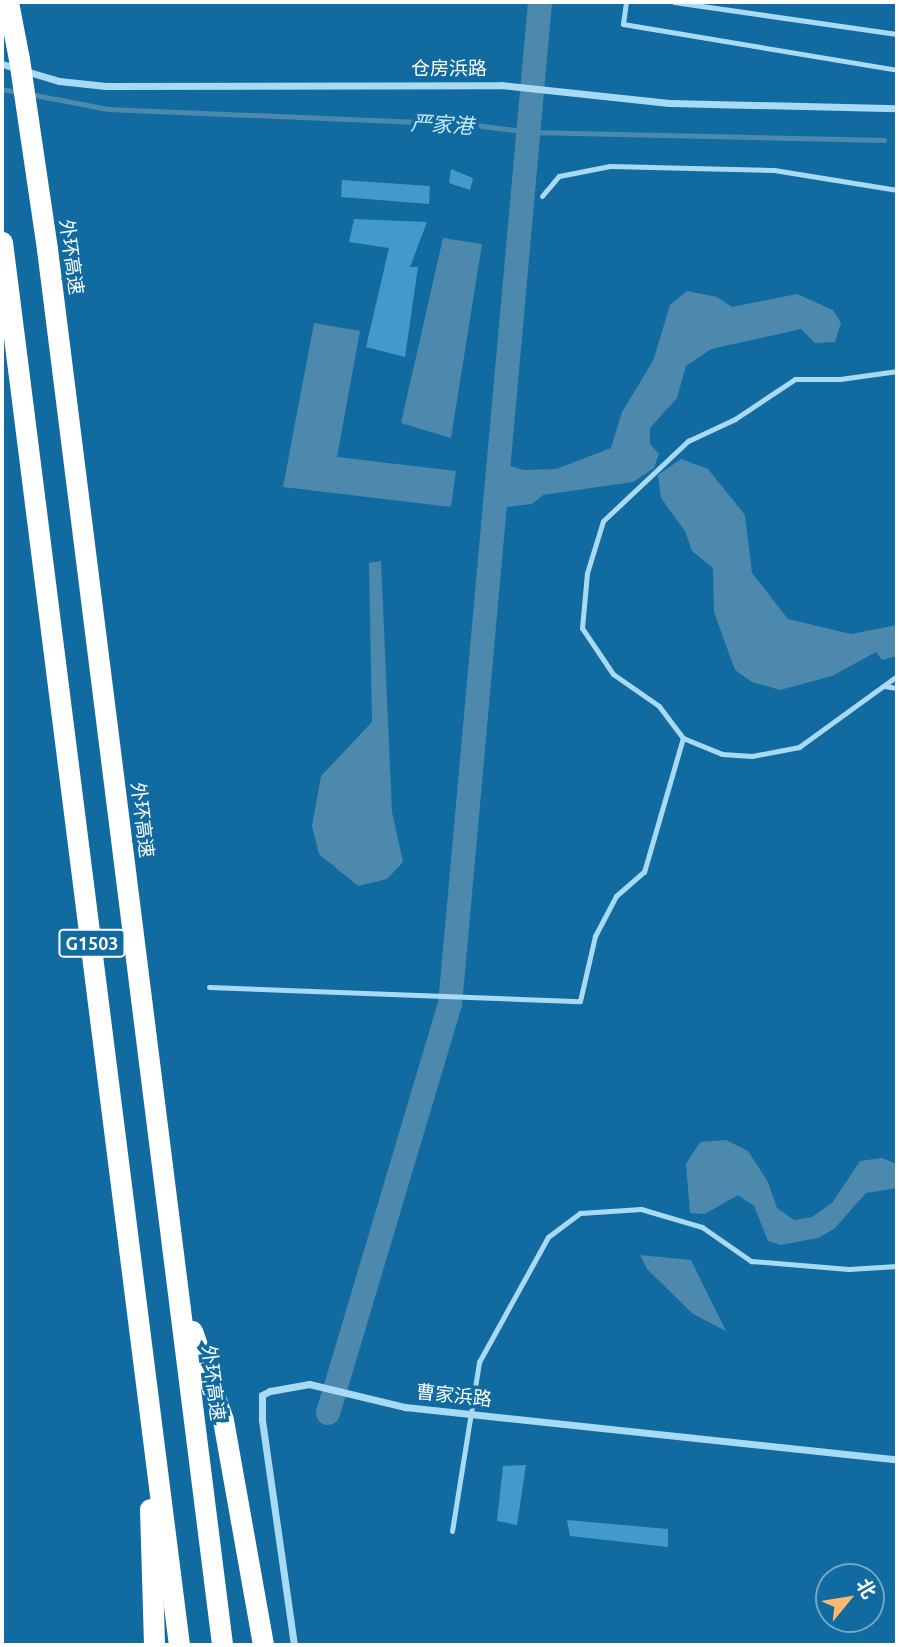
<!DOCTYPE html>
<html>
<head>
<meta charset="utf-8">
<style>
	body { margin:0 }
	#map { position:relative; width:899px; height:1647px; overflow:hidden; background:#116ba0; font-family:Ubuntu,"Noto Sans SC",sans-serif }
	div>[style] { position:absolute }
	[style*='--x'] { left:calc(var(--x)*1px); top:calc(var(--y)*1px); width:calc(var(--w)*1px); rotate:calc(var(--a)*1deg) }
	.water>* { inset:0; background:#4c89ad }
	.stream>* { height:4.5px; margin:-2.25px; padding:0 2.25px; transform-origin:2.25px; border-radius:2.25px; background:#4c89ad }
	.river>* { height:24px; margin:-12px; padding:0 12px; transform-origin:12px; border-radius:12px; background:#4c89ad }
	.building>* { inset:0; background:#4399c9 }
	.lane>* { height:5px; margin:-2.5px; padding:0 2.5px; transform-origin:2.5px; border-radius:2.5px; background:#a9daf5 }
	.street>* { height:7px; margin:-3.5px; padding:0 3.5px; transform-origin:3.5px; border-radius:3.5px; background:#a9daf5 }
	.highway>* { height:21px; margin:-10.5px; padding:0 10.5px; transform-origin:10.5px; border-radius:10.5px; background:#fff }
	.highway-bridge>* { height:21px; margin:-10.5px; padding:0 10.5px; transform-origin:10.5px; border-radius:10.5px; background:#fff }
	span { translate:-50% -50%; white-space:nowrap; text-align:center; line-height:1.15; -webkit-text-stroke:7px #116ba0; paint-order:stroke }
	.shield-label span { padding:2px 5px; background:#116ba0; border:2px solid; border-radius:5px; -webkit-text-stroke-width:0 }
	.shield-label { font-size:18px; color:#fff; font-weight:700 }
	.street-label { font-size:19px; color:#fff }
	.water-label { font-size:21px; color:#c5e9fc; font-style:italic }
	.frame { position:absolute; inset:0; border:4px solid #fff; pointer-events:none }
	.north { position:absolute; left:815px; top:1563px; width:70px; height:70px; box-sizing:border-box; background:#116ba0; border:2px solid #70a6c6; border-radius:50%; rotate:60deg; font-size:19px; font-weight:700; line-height:28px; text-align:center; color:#fff }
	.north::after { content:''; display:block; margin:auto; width:24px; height:32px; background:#ffb96d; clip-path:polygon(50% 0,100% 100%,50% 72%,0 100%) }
</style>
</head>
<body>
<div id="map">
	<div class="water">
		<i style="clip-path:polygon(443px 238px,482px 244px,451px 438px,401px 423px)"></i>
		<i style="clip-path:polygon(687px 291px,717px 297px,732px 307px,797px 294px,833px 310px,841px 323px,835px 342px,815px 343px,801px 329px,711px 349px,686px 366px,677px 398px,650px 428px,650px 444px,659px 454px,654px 468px,633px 482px,543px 495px,532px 504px,496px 508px,500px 463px,524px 470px,556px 469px,611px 448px,622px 412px,653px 361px,670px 305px)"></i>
		<i style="clip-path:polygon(314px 323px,360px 331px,337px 457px,456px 471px,451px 507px,283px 487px)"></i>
		<i style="clip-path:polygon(681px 459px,708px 469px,745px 515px,752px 573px,788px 619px,851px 634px,897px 625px,897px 656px,882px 660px,876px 652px,832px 676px,780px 690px,752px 682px,735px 670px,714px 612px,713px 568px,692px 551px,685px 531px,661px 498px,658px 475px)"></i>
		<i style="clip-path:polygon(381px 561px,392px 812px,403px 862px,387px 879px,358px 886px,319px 854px,312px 826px,321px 776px,372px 722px,369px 563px)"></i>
		<i style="clip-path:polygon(726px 1140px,748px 1151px,768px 1182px,777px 1208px,794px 1220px,812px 1217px,832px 1203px,860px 1161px,882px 1158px,897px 1164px,897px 1188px,866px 1193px,834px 1229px,818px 1238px,781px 1245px,768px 1241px,754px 1206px,738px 1195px,705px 1214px,690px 1213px,686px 1164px,700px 1142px)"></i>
		<i style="clip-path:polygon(640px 1255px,691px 1260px,726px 1331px,693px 1314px,647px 1269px)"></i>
	</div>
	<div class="stream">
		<i style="--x:2;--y:89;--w:16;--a:11"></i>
		<i style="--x:30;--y:94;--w:79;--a:10.9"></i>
		<i style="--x:108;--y:109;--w:358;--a:2.4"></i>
		<i style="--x:466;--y:124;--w:65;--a:7"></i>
		<i style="--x:531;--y:132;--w:353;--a:1.3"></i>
	</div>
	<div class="river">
		<i style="--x:328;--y:1413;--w:426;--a:-73.4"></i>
		<i style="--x:450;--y:1005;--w:1007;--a:-84.87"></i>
	</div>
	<div class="building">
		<i style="clip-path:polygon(451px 169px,473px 178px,470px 190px,449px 183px)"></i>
		<i style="clip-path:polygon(342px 180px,430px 186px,429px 204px,341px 197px)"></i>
		<i style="clip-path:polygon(354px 219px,427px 222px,410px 267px,418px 267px,405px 357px,366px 347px,389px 248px,349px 242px)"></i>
		<i style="clip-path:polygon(526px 1465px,517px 1525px,497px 1521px,503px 1466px)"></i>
		<i style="clip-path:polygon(567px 1520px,668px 1529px,668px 1547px,570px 1536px)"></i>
	</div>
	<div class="lane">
		<i style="--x:626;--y:2;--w:22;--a:98"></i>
		<i style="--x:623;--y:24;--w:278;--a:9.5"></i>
		<i style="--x:674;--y:2;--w:225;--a:8.2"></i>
		<i style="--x:542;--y:196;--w:26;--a:-50"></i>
		<i style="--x:559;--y:176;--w:52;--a:-11.1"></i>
		<i style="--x:610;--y:166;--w:164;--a:1.4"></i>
		<i style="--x:774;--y:170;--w:125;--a:9.2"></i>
		<i style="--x:884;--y:686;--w:13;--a:9"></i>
		<i style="--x:683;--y:738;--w:42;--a:22.3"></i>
		<i style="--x:722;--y:754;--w:30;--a:4"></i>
		<i style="--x:752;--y:756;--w:48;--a:-10.8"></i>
		<i style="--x:799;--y:747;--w:121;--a:-35.9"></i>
		<i style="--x:209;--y:987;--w:371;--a:2.2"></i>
		<i style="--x:580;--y:1001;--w:67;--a:-77"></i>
		<i style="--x:595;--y:936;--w:45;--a:-62.3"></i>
		<i style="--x:616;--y:896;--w:37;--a:-41"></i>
		<i style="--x:644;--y:872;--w:140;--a:-73.8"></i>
		<i style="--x:683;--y:738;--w:40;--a:-127"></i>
		<i style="--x:659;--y:706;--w:56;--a:-145.2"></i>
		<i style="--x:613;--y:674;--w:55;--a:-124"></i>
		<i style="--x:582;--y:628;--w:55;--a:-84.8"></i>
		<i style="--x:587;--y:573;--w:54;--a:-72.9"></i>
		<i style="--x:603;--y:521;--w:117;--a:-43.3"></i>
		<i style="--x:688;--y:441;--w:52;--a:-25.1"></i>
		<i style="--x:735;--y:419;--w:72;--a:-33.7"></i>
		<i style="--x:795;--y:379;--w:45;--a:0"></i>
		<i style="--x:840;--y:379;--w:58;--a:-8"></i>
		<i style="--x:452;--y:1531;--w:171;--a:-80.9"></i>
		<i style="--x:479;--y:1362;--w:143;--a:-61.1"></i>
		<i style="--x:548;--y:1237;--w:40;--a:-37"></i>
		<i style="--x:580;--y:1213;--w:61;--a:-3.8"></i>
		<i style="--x:641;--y:1209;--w:64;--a:16.4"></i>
		<i style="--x:702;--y:1227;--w:60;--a:34.8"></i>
		<i style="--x:751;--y:1261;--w:98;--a:4.7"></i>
		<i style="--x:849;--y:1269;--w:48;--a:-3.6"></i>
	</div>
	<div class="street">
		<i style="--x:2;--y:64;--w:59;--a:16.6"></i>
		<i style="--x:59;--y:81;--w:47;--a:6.1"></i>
		<i style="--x:106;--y:86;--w:395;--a:-0.1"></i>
		<i style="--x:501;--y:85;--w:169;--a:6.1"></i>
		<i style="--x:669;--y:103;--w:228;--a:1.3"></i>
		<i style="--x:294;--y:1645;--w:228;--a:-98.1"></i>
		<i style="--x:262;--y:1419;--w:24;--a:-90"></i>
		<i style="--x:262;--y:1395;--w:9;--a:-27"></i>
		<i style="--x:270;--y:1391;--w:40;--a:-10"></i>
		<i style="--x:309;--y:1384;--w:99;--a:13.5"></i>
		<i style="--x:405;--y:1407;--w:495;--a:6.1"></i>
	</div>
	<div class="highway">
		<i style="--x:8;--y:2;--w:58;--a:79.1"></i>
		<i style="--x:2;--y:242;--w:1414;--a:82.81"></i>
		<i style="--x:47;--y:249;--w:1407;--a:82.85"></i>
		<i style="--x:192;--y:1331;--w:94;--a:70.8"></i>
		<i style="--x:223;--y:1420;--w:229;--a:79.9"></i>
		<i style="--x:150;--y:1509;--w:136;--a:88.3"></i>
	</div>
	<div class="highway-bridge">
		<i style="--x:19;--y:59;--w:192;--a:81.6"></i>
	</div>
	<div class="shield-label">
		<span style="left:92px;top:943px">G1503</span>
	</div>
	<div class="street-label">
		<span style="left:449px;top:69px">仓房浜路</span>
		<span style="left:71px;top:257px;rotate:82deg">外环高速</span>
		<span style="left:142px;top:820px;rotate:83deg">外环高速</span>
		<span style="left:213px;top:1383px;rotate:83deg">外环高速</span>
		<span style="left:454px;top:1396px;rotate:6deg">曹家浜路</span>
	</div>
	<div class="water-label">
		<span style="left:442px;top:124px;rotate:3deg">严家港</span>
	</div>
	<div class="frame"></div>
	<div class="north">北</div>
</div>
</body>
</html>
